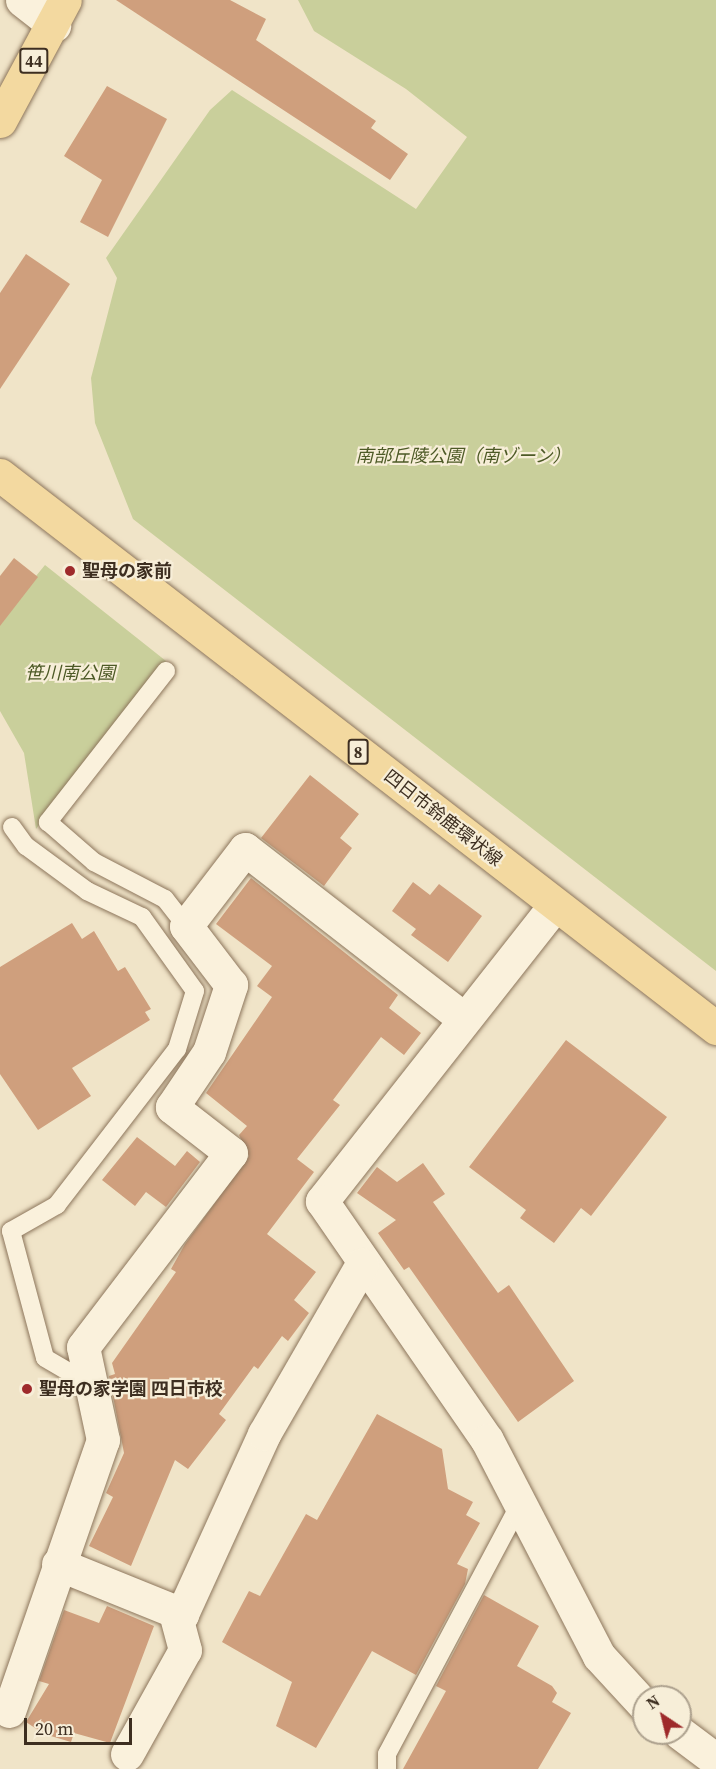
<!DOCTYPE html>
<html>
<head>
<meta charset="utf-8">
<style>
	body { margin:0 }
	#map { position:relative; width:716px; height:1769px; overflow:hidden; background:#f0e4c8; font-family:"Source Serif 4","Noto Sans JP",serif }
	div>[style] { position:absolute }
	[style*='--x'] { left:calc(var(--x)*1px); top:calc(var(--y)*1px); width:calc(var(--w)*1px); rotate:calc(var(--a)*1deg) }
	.green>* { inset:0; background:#c9cf9b }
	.building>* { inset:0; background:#cf9f7d }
	.roads { filter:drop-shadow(0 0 2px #8d765c) drop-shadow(0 0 2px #8d765c) }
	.lane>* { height:18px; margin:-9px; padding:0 9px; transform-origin:9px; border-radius:9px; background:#faf1dc }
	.street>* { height:33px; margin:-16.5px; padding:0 16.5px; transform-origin:16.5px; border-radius:16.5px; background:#faf1dc }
	.primary>* { height:33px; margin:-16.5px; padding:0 16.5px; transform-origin:16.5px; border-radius:16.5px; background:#f3d9a0 }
	.dots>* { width:16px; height:16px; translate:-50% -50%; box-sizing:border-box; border:3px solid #f7eed8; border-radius:50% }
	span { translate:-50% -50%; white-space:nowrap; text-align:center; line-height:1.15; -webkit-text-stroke:4.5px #f7eed8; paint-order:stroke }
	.shield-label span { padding:2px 4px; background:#f7eed8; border:2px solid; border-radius:4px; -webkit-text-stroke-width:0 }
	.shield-label { font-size:16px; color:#3d2e20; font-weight:700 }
	.park-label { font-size:18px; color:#4d5a26; font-style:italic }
	.poi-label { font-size:18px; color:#3d2e20; font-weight:700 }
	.left { translate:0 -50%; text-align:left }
	.street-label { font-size:18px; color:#3d2e20 }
	.north { position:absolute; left:632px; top:1685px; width:60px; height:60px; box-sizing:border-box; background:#f7eed8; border:2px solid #ada18e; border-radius:50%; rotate:325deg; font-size:16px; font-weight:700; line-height:24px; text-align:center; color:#3d2e20 }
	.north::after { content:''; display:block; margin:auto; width:21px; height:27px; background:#9e2a2b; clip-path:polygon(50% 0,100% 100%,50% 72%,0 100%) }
	.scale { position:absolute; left:24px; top:1718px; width:108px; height:27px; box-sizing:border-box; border:3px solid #3d2e20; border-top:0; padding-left:8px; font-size:18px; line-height:21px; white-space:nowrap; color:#3d2e20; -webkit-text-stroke:4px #f7eed8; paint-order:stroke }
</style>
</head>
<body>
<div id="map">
	<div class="green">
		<i style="clip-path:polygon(298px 0,716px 0,716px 971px,133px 519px,95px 423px,91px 378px,117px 278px,106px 258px,210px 110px,232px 90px,416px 209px,467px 137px,406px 89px,314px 31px)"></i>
		<i style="clip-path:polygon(45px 565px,166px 661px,36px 829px,24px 753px,0 711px,0 620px)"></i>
	</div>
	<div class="building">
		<i style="clip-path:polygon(116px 0,230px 0,266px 19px,256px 40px,376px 121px,371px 128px,408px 154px,390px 180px)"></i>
		<i style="clip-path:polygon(107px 86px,167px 119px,108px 237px,80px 222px,102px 180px,64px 156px)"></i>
		<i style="clip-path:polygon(26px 254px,70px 284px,0 389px,0 293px)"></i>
		<i style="clip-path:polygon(14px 558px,38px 577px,0 626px,0 576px)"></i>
		<i style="clip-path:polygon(310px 775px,359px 814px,340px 838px,352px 848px,324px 886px,261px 838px)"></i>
		<i style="clip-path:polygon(251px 878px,398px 995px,389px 1008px,421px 1033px,404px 1055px,381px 1037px,333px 1100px,340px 1105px,297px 1159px,314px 1172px,267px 1234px,316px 1272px,294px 1300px,309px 1313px,288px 1341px,282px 1336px,258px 1369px,254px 1366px,219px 1414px,226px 1420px,188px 1469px,175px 1460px,131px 1566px,89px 1546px,113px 1497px,106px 1493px,124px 1453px,109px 1376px,115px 1374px,112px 1363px,176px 1272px,171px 1269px,185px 1244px,249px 1156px,239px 1135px,247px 1126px,206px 1093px,272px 997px,257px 986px,272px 966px,216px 924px)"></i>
		<i style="clip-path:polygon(413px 882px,430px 895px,439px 884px,482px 916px,448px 962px,411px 935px,416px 929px,392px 911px)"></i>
		<i style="clip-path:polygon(72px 923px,82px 939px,94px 931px,118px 971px,125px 967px,151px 1009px,145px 1012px,150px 1020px,72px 1068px,91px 1096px,38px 1130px,0 1074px,0 967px)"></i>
		<i style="clip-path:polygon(566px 1040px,667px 1117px,591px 1216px,581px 1208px,554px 1243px,520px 1218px,526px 1210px,469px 1167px)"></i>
		<i style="clip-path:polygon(137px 1137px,175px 1166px,187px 1151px,200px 1162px,166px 1207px,146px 1192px,135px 1206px,102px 1180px)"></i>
		<i style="clip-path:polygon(423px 1163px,445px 1194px,433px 1202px,498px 1293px,509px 1285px,574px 1381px,518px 1422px,409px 1267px,404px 1270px,378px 1233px,396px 1220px,357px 1193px,377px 1167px,397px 1182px)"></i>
		<i style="clip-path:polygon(377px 1414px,442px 1449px,448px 1489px,473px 1502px,466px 1515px,480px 1523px,457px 1564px,468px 1569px,465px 1584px,416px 1675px,372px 1651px,316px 1748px,276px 1726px,292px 1682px,222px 1642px,249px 1591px,260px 1596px,306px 1514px,317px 1520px)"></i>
		<i style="clip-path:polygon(484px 1595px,539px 1626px,517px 1666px,552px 1686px,557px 1693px,552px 1702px,571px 1713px,538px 1769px,403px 1769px,446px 1691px,436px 1686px)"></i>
		<i style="clip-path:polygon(107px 1606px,154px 1626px,110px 1743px,74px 1733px,71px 1742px,44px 1734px,26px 1722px,49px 1684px,39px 1681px,64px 1610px,99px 1623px)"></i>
	</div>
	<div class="roads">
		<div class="lane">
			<i style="--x:166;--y:671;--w:192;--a:128"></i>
			<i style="--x:48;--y:822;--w:61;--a:41"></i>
			<i style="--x:94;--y:862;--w:80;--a:27.5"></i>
			<i style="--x:165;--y:899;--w:34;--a:52"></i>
			<i style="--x:12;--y:827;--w:24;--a:54"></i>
			<i style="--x:26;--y:846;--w:76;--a:36.4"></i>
			<i style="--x:87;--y:891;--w:61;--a:25.3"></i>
			<i style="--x:142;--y:917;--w:91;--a:54.4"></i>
			<i style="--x:195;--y:991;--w:61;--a:107.2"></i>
			<i style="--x:177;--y:1049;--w:197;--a:127.6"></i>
			<i style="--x:57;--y:1205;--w:53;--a:150.5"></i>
			<i style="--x:11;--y:1231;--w:131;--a:75"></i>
			<i style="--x:45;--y:1358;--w:53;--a:30.4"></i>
			<i style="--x:387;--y:1769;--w:15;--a:-90"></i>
			<i style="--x:387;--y:1754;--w:283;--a:-62"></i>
		</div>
		<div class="street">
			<i style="--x:22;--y:0;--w:41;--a:38"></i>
			<i style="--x:555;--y:905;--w:377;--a:128.2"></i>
			<i style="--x:322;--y:1201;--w:290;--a:55.4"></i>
			<i style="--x:487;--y:1440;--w:243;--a:62.6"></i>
			<i style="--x:599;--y:1656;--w:67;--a:47.4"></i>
			<i style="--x:58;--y:1564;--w:134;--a:22"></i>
			<i style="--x:182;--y:1614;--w:198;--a:-65.5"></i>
			<i style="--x:264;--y:1434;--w:196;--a:-60"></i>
			<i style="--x:9;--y:1711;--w:287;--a:-70.9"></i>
			<i style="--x:103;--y:1440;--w:95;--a:-102.1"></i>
			<i style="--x:83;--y:1347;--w:244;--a:-52.7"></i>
			<i style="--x:231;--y:1153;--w:75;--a:-142.1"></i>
			<i style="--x:172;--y:1107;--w:66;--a:-56.1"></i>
			<i style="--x:209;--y:1052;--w:71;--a:-71.8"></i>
			<i style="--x:231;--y:985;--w:74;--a:-127.3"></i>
			<i style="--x:186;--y:926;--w:97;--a:-52.5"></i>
			<i style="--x:245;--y:849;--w:276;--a:37.8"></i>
			<i style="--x:680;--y:1733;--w:45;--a:36.9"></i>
			<i style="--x:127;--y:1754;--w:119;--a:-60.9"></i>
			<i style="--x:185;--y:1650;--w:39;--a:-105"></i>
		</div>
		<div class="primary">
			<i style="--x:0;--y:121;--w:137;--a:-61.8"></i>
			<i style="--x:0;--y:475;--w:905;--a:37.68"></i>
		</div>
	</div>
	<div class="dots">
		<i style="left:70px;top:571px;background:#9e2a2b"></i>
		<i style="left:27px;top:1389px;background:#9e2a2b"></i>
	</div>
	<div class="shield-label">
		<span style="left:34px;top:61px">44</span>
		<span style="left:358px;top:752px">8</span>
	</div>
	<div class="park-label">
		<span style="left:463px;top:456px">南部丘陵公園（南ゾーン）</span>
		<span style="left:70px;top:673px">笹川南公園</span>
	</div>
	<div class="poi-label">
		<span class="left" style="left:82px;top:571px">聖母の家前</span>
		<span class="left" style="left:39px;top:1389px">聖母の家学園 四日市校</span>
	</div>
	<div class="street-label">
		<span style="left:443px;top:818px;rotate:38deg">四日市鈴鹿環状線</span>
	</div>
	<div class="north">N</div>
	<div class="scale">20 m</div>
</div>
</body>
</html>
